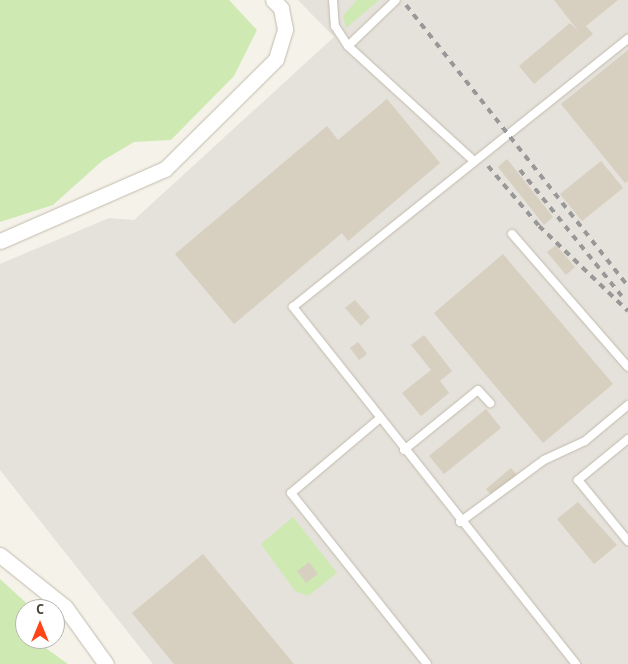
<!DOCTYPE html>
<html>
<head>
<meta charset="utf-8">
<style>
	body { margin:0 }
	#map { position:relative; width:628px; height:664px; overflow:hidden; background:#f5f2ea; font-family:"Alegreya Sans",sans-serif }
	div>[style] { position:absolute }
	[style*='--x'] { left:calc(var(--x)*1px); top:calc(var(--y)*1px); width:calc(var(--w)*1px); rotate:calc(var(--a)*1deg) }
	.industrial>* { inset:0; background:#e5e1db }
	.green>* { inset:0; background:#ceeab2 }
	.building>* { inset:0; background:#d7cfbf }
	.roads { filter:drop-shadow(0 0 1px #c1bbac) drop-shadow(0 0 1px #c1bbac) }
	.service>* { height:8px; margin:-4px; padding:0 4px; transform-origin:4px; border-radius:4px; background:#fff }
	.minor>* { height:15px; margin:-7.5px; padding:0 7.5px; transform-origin:7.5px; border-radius:7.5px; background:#fff }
	.rail>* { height:4px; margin-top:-2px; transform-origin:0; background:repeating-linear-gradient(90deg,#989898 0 6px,transparent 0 12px) }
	span { translate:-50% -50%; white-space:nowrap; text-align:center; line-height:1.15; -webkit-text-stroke:5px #fff; paint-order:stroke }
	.north { position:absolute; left:15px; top:599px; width:50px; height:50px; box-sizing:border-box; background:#fff; border:1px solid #b6b4af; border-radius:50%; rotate:0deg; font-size:14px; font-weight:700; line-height:20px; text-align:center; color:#494337 }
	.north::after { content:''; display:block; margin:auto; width:18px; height:22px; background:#ff4517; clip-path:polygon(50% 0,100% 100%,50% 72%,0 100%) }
</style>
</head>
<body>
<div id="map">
	<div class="industrial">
		<i style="clip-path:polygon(298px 0,628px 0,628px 664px,153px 664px,0 470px,0 264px,109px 218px,134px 220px,334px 37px)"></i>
	</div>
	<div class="green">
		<i style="clip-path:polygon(0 0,229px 0,257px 30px,234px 76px,171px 140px,134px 142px,102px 161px,53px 205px,0 222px)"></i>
		<i style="clip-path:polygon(357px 0,379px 0,346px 28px,343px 16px)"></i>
		<i style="clip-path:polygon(293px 517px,337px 573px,308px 596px,295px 591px,261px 544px)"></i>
		<i style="clip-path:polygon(0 579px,33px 609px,25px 609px,19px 629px,25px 639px,33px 639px,68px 664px,0 664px)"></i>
	</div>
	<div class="building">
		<i style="clip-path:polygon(554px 0,618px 0,586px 26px,593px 34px,534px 84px,519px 66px,570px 23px,579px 32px)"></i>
		<i style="clip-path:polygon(628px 50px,628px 181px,625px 183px,561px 104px)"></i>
		<i style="clip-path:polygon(387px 99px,440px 163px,348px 241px,342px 233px,234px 324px,175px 254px,327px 126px,338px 140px)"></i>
		<i style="clip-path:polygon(507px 159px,553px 217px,544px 225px,498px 167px)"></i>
		<i style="clip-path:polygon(601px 161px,623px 188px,582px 221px,560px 194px)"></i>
		<i style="clip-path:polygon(556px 245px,575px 267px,566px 275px,547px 252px)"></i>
		<i style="clip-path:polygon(503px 254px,613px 384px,543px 443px,434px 313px)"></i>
		<i style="clip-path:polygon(355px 300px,370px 317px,361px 326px,345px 308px)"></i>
		<i style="clip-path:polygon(424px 335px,452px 371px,440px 381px,449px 393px,421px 416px,402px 393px,431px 370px,411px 345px)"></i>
		<i style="clip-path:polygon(358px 342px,367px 354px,359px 360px,350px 348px)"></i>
		<i style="clip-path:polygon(486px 409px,501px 428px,444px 474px,429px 456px)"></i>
		<i style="clip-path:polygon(511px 468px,521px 480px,496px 501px,486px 489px)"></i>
		<i style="clip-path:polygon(578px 502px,617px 545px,594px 564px,557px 519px)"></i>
		<i style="clip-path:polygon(203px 554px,294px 664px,174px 664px,132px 613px)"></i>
		<i style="clip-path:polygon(309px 562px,318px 574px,306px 583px,297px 571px)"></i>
	</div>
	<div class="roads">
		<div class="service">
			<i style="--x:333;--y:0;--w:26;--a:86"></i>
			<i style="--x:335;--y:26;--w:24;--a:57"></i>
			<i style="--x:348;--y:46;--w:171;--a:42.4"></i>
			<i style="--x:348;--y:46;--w:66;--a:-43.8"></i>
			<i style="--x:512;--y:234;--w:176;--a:48.9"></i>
			<i style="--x:379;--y:419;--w:115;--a:139.9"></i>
			<i style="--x:291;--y:493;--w:218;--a:51.5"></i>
			<i style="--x:628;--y:439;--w:65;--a:140.6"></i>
			<i style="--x:578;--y:480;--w:79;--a:50.7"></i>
			<i style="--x:404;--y:450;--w:95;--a:-39"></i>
			<i style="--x:478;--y:390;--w:18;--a:47"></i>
			<i style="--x:460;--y:522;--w:104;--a:-36.4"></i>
			<i style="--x:544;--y:460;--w:45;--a:-24.9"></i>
			<i style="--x:585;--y:441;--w:56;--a:-39.9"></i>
			<i style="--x:576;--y:664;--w:456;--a:-128.4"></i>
			<i style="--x:293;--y:307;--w:429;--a:-38.7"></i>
		</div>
		<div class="minor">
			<i style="--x:0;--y:241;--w:180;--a:-23.6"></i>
			<i style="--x:165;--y:169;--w:156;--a:-44.7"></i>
			<i style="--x:276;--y:59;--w:31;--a:-73"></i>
			<i style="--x:285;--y:29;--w:21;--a:-101"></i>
			<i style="--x:281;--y:8;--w:11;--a:-135"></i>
			<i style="--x:0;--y:555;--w:83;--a:38.7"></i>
			<i style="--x:65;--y:607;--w:70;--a:54.3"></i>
		</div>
	</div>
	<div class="rail">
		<i style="--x:406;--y:5;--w:358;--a:51.7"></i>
		<i style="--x:488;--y:166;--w:79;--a:49.6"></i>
		<i style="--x:539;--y:226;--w:123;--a:43.7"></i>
		<i style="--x:520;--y:170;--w:167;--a:51.1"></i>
	</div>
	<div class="north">С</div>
</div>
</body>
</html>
